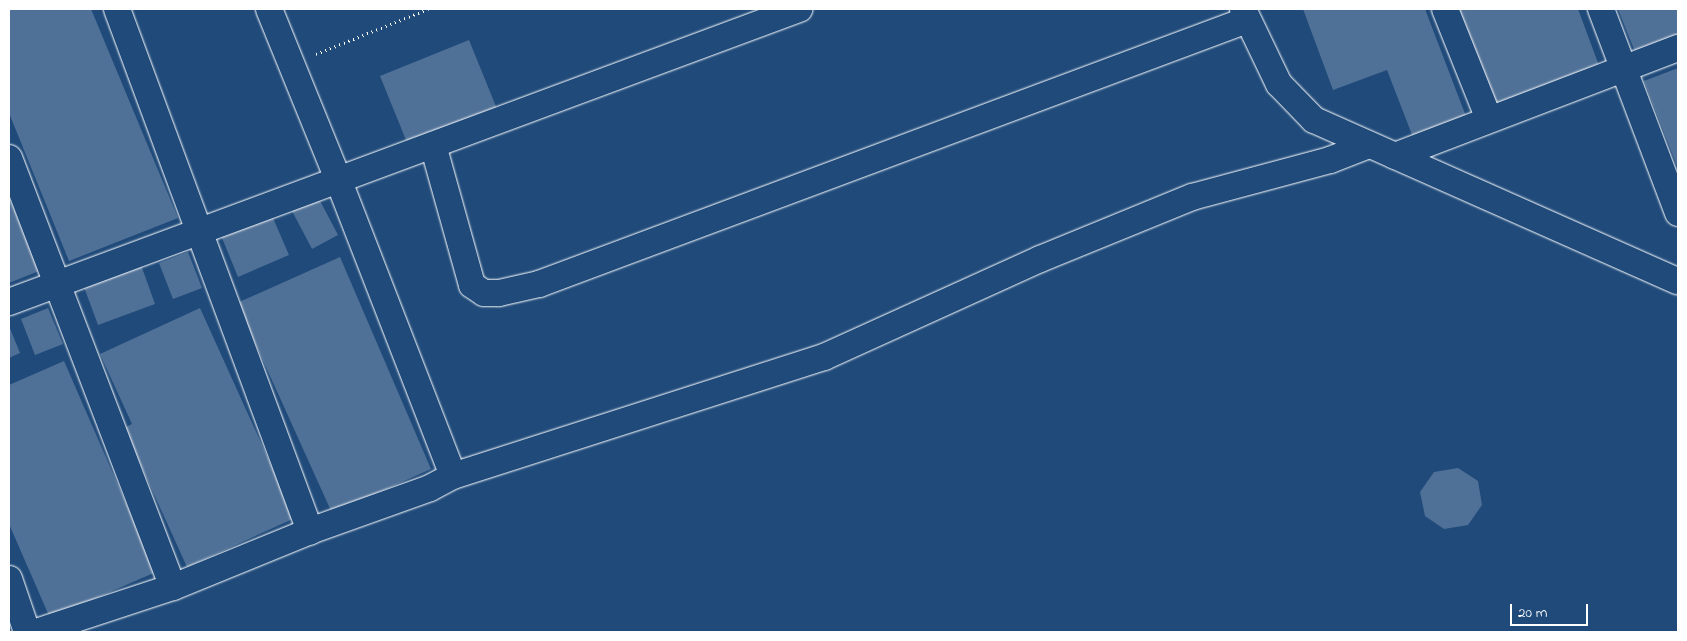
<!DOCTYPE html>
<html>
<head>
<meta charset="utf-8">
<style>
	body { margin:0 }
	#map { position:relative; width:1687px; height:641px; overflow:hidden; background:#1f4a7a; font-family:"Indie Flower",sans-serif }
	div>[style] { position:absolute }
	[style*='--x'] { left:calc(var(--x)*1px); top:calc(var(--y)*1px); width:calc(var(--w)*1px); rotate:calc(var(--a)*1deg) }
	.building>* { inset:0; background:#507197 }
	.path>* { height:3px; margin-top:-1.5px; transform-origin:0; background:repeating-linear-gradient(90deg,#fff 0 1px,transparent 0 5px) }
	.roads { filter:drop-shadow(0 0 1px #fff) drop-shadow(0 0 1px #fff) }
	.minor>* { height:26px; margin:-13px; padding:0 13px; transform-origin:13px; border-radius:13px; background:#1f4a7a }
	span { translate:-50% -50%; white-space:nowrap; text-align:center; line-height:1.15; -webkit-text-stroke:4.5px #1f4a7a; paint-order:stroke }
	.frame { position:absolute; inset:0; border:10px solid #fff; pointer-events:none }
	.scale { position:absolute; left:1510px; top:604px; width:78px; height:22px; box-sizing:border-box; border:2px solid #fff; border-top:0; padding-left:6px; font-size:15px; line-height:18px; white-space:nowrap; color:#fff; -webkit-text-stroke:4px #1f4a7a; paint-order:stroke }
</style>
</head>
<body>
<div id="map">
	<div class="building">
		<i style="clip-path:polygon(9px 9px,91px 9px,178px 218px,69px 261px,9px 113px)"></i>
		<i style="clip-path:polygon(1303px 9px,1425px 9px,1467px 119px,1414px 140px,1387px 70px,1333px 90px)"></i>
		<i style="clip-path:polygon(1459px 9px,1578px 9px,1601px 71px,1497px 109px)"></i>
		<i style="clip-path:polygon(1618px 9px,1678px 9px,1678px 41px,1637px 57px)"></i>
		<i style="clip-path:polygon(469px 40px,497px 109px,408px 145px,380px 76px)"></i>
		<i style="clip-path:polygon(1678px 68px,1678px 168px,1644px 81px)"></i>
		<i style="clip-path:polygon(317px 195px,338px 235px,312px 249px,291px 209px)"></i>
		<i style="clip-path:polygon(9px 197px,39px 271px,9px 283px)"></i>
		<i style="clip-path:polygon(270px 211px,289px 255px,238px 277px,220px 233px)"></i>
		<i style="clip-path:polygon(188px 252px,202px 288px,173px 299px,159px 263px)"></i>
		<i style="clip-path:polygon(340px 257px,431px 469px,332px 513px,237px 303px)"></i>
		<i style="clip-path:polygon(141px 265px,155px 304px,98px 325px,84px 287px)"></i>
		<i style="clip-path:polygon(48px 308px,63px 344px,35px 355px,21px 319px)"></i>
		<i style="clip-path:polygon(200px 308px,295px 518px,187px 567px,124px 428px,132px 424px,100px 354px)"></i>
		<i style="clip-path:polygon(9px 326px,20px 353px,9px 358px)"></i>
		<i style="clip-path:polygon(64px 361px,156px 572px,50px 618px,9px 524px,9px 385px)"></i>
		<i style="clip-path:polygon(1458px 468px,1478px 481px,1482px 505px,1468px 525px,1444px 529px,1425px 516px,1420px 492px,1434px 472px)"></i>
	</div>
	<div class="path">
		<i style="--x:316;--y:54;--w:121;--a:-21.9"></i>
	</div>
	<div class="roads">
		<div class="minor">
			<i style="--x:117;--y:9;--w:557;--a:69.71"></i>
			<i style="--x:269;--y:9;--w:183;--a:67.9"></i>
			<i style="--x:338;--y:179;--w:318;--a:68.8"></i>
			<i style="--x:1243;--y:9;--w:83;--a:64.4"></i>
			<i style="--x:1279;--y:84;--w:50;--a:45.8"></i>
			<i style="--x:1314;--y:120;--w:398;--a:23.9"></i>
			<i style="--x:1445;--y:9;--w:118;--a:68.2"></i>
			<i style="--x:1601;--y:9;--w:218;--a:69.3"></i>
			<i style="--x:433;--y:145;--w:145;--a:74.4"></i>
			<i style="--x:472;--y:285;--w:14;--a:34"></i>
			<i style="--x:484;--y:293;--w:15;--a:0"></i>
			<i style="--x:499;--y:293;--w:41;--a:-12.7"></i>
			<i style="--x:539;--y:284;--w:756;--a:-20.45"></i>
			<i style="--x:1395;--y:156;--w:303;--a:-20.9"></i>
			<i style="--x:9;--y:158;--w:459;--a:69.1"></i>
			<i style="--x:9;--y:302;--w:843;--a:-20.35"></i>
			<i style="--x:9;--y:579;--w:56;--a:71.2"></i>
			<i style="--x:36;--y:632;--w:144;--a:-18.2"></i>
			<i style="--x:173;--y:587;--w:148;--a:-22.2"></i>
			<i style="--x:310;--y:531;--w:127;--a:-19.7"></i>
			<i style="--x:430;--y:488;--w:26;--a:-28"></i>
			<i style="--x:453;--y:476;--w:390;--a:-17.8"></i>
			<i style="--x:824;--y:357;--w:237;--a:-24.4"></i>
			<i style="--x:1040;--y:259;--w:164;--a:-22.2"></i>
			<i style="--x:1192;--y:197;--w:143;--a:-15"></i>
			<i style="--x:1330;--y:160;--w:42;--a:-21"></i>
		</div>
	</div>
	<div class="frame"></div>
	<div class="scale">20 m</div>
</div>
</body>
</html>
